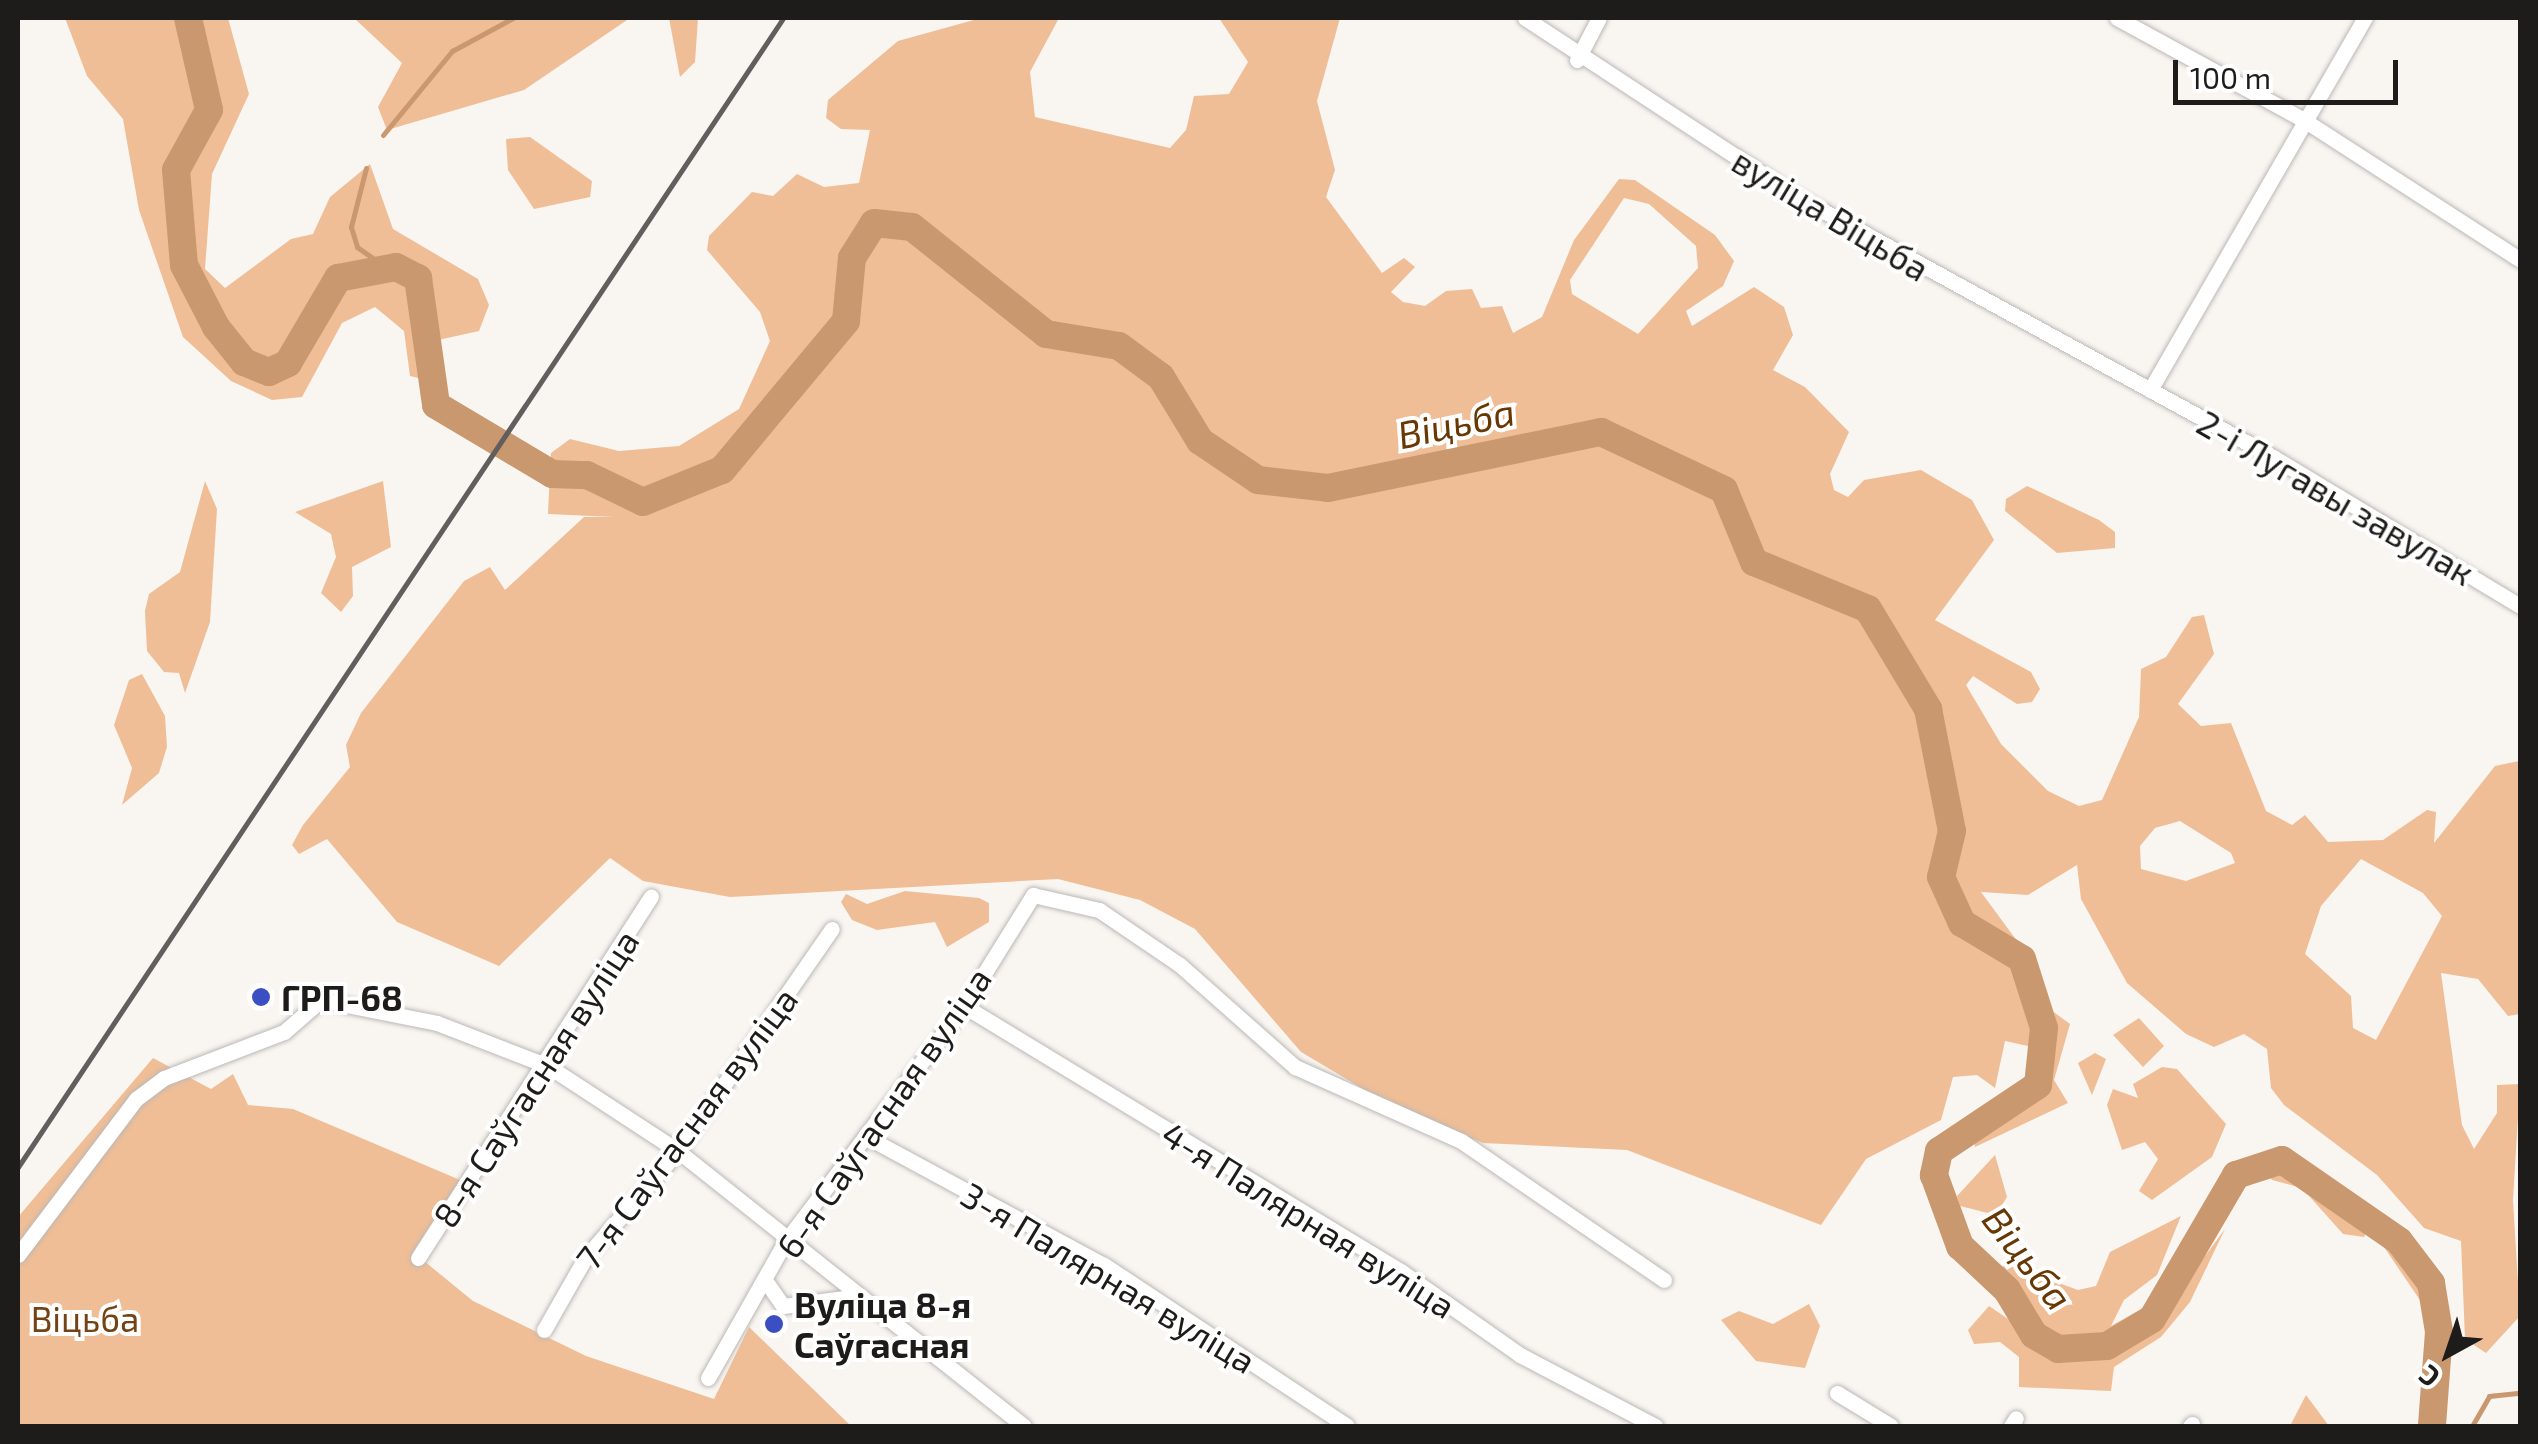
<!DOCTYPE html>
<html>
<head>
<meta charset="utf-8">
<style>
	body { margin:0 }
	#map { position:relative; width:2538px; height:1444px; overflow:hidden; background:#f9f5f1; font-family:"Exo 2",sans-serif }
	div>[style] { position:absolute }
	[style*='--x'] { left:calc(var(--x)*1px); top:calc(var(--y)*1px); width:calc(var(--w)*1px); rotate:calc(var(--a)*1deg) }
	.green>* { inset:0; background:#f0be96 }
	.stream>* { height:5px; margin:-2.5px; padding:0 2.5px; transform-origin:2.5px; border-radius:2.5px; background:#ca986f }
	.river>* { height:28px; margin:-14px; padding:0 14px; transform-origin:14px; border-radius:14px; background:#ca986f }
	.roads { filter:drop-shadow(0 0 2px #bcb8b5) drop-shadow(0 0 2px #bcb8b5) }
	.minor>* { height:15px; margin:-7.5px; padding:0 7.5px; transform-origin:7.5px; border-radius:7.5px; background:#fff }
	.rail>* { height:5px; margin:-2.5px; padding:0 2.5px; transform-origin:2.5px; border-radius:2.5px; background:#615f5d }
	.dots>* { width:28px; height:28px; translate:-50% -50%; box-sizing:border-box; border:5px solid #fff; border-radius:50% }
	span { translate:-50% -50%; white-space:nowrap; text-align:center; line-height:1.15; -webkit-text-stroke:8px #fff; paint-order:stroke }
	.street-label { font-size:35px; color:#1d1c1a }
	.poi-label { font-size:35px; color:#1d1c1a; font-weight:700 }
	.left { translate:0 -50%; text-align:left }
	.park-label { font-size:35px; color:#734313 }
	.water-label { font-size:38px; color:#673804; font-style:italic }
	.frame { position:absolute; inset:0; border:20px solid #1d1c1a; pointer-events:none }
	.north { position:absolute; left:2398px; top:1304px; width:100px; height:100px; -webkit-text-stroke:8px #fff; paint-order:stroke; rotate:220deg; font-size:28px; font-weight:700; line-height:40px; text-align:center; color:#1d1c1a }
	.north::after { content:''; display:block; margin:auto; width:35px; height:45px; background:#1d1c1a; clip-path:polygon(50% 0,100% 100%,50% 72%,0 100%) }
	.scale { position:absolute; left:2173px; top:60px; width:225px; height:45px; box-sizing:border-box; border:5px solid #1d1c1a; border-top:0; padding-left:12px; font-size:30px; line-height:35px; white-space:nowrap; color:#1d1c1a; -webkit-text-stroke:8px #fff; paint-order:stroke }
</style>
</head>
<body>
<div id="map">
	<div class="green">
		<i style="clip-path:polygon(65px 18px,228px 18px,249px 94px,212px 174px,205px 269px,225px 288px,291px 239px,313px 234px,330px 197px,370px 164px,393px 229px,478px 279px,489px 305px,479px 331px,438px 340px,444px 363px,422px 379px,410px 376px,404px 331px,375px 307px,342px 323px,302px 397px,272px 400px,231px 381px,183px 337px,139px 210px,123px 119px,87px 76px)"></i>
		<i style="clip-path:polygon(354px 18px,630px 18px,524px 90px,387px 130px,378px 107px,402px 63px)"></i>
		<i style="clip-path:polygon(669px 18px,698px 18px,695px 62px,680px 77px)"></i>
		<i style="clip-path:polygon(evenodd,981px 18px,1059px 18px,1030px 72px,1035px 117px,1170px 148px,1186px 130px,1194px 96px,1229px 94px,1248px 62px,1219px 18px,1340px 18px,1317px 101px,1335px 170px,1326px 197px,1382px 273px,1404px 258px,1415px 267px,1391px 292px,1403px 302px,1425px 306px,1446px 291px,1472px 289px,1481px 308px,1502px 306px,1513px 333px,1542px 317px,1574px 240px,1619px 179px,1635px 180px,1715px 235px,1734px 261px,1723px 286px,1686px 311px,1692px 326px,1754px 287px,1784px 307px,1793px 335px,1773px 370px,1805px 387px,1849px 432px,1830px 474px,1834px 490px,1848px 497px,1864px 480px,1921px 470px,1972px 500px,1994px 540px,1935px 620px,2031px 672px,2040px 689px,2032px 702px,2017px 704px,1973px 676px,1966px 685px,2001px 744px,2048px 791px,2079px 806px,2102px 800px,2139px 717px,2141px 669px,2166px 657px,2192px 617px,2204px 615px,2214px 654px,2178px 704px,2201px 726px,2231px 723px,2266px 811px,2292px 825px,2305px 815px,2328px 842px,2383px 840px,2427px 810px,2436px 812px,2434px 843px,2495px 766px,2519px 761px,2520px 1014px,2508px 1016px,2478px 979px,2441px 973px,2462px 1125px,2474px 1149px,2497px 1113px,2497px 1085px,2520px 1084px,2513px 1200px,2520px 1316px,2486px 1353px,2465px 1339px,2461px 1241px,2424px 1228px,2377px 1175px,2284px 1105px,2271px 1088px,2267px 1049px,2244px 1034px,2214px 1047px,2186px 1034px,2127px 983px,2081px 899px,2077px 865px,2028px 895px,1981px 892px,2037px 968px,2051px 1010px,2070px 1024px,2054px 1080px,2068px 1103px,1975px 1147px,1972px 1132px,2030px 1081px,2028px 1046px,2005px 1041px,1995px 1088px,1977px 1075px,1953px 1077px,1941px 1120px,1866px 1159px,1821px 1225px,1627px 1150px,1483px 1143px,1397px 1109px,1301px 1052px,1195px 929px,1140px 900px,1058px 879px,730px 897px,643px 881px,610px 858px,499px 966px,397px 922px,327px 839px,299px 854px,292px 845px,303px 825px,350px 767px,346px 745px,361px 713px,464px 581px,490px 567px,505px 590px,584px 517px,614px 517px,548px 514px,551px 453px,570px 439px,619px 451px,679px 446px,739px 409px,770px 341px,760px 312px,707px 250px,709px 236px,752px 192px,773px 196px,797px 174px,824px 187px,859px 183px,870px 130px,841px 129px,826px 118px,828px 100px,898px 41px,981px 18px,1624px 198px,1649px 204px,1696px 246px,1698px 268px,1638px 334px,1572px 294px,1570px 280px,1624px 198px,981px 18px,2180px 821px,2231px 853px,2235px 863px,2186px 881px,2141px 869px,2140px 846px,2155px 828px,2180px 821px,981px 18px,2361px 859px,2423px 893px,2442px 916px,2376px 1040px,2353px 1028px,2351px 996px,2305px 954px,2321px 906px,2361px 859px)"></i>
		<i style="clip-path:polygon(530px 137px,592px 181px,590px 197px,534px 209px,508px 170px,506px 139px)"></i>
		<i style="clip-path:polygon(205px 481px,217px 509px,210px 622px,185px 693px,179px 673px,164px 672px,147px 651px,145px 611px,149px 594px,180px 572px)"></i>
		<i style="clip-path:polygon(383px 481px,391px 547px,352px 567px,353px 596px,341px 612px,321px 593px,336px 557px,331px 534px,295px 512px)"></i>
		<i style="clip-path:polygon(2027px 486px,2099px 520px,2115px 532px,2115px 548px,2057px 553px,2005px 511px,2006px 499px)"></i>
		<i style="clip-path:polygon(142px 674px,165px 716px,167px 747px,159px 773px,122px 805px,132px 768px,114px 725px,129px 680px)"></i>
		<i style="clip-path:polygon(905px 891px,979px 898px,989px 903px,989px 922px,947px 947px,935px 922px,877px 930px,852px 920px,841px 902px,846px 894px,867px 904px)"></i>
		<i style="clip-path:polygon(2139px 1018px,2164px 1046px,2143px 1067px,2113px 1035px)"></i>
		<i style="clip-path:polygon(2095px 1053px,2106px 1059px,2092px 1095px,2078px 1063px)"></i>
		<i style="clip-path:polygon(153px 1058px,211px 1089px,233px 1074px,248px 1105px,293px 1109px,460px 1180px,413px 1252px,473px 1301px,586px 1356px,714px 1399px,749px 1327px,851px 1426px,18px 1426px,18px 1217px)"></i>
		<i style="clip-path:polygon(2162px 1067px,2177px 1069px,2226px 1124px,2212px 1157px,2152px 1200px,2139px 1191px,2158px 1159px,2145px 1142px,2122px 1150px,2107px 1105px,2113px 1089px,2138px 1098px,2133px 1084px)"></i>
		<i style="clip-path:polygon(1995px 1155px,2007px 1197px,1996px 1215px,1960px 1206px,1957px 1196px)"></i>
		<i style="clip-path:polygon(2283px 1157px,2360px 1208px,2370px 1225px,2364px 1237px,2343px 1234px,2302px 1188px,2272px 1180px,2262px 1166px)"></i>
		<i style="clip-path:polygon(2181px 1216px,2157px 1275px,2124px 1300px,2111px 1326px,2166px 1295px,2100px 1337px,2046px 1336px,1998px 1269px,2007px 1264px,2078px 1290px,2096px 1286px,2110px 1252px)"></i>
		<i style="clip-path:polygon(2225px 1229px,2190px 1302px,2161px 1337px,2114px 1367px,2111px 1391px,2019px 1387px,2019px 1357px,2000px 1342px,1974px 1344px,1968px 1330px,1989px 1306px,2063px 1356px,2104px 1351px,2149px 1332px)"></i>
		<i style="clip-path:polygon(2394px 1231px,2408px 1239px,2440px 1315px,2430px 1315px,2382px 1244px)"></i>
		<i style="clip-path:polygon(1809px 1304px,1820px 1326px,1805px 1368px,1756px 1361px,1721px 1320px,1739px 1311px,1773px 1324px)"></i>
		<i style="clip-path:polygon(2306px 1395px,2329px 1426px,2290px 1426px)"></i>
	</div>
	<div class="stream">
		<i style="--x:383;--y:135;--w:109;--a:-50.6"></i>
		<i style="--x:452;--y:51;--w:69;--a:-28.4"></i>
		<i style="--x:366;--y:168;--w:61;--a:104.3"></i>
		<i style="--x:351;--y:227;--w:21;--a:73"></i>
		<i style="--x:357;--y:247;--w:37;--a:35"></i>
		<i style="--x:2433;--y:1426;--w:20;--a:0"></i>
		<i style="--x:2455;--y:1426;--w:17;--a:0"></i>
		<i style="--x:2472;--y:1426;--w:34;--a:-60"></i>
		<i style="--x:2489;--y:1396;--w:31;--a:-6"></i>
	</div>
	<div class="river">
		<i style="--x:188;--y:18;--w:94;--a:77.1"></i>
		<i style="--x:209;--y:110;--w:68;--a:118.8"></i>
		<i style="--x:176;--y:170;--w:95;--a:85.2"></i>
		<i style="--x:184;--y:265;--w:70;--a:62.7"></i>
		<i style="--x:216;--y:327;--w:45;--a:51.3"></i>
		<i style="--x:244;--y:362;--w:27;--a:22"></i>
		<i style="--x:269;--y:372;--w:21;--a:-25"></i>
		<i style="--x:288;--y:363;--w:99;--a:-59.5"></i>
		<i style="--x:338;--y:278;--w:59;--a:-10.7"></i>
		<i style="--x:396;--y:267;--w:25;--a:27"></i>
		<i style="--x:418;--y:278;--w:128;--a:81.9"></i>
		<i style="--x:436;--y:405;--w:135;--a:30.7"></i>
		<i style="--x:552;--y:474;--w:35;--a:2"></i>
		<i style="--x:587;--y:475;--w:62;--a:25.7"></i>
		<i style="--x:643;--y:502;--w:85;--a:-22.1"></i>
		<i style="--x:722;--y:470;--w:194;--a:-50.2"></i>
		<i style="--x:846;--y:321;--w:63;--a:-84.6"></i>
		<i style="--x:852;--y:258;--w:41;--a:-57.8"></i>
		<i style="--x:874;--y:223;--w:38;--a:6"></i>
		<i style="--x:912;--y:227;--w:171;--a:38.6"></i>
		<i style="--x:1046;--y:334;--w:74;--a:9.3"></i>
		<i style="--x:1119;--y:346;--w:52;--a:36.4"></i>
		<i style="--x:1161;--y:377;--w:75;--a:58.6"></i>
		<i style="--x:1200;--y:441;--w:70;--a:33.9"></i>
		<i style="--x:1258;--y:480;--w:70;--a:6.5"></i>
		<i style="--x:1328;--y:488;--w:279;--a:-11.6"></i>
		<i style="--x:1601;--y:432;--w:136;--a:25.2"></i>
		<i style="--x:1724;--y:490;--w:78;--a:67.4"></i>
		<i style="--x:1754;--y:562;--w:123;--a:22.4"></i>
		<i style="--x:1868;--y:609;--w:117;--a:59"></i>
		<i style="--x:1928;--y:709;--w:124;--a:78.9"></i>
		<i style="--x:1952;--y:831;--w:47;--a:103.4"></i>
		<i style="--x:1941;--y:877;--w:51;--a:65.5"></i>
		<i style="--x:1962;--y:923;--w:70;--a:31"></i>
		<i style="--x:2022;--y:959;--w:72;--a:72.3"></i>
		<i style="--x:2044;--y:1028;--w:57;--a:96"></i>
		<i style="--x:2038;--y:1085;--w:119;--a:146.3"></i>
		<i style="--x:1939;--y:1151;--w:25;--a:102"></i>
		<i style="--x:1934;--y:1175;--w:76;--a:69.9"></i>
		<i style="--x:1960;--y:1246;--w:64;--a:43.1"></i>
		<i style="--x:2007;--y:1290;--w:52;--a:59"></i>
		<i style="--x:2034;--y:1335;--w:28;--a:30"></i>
		<i style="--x:2058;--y:1349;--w:49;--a:-3.5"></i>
		<i style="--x:2107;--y:1346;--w:52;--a:-31"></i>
		<i style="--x:2152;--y:1319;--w:167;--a:-59.7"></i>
		<i style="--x:2236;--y:1175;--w:48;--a:-18.1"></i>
		<i style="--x:2282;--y:1160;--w:142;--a:34.7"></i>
		<i style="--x:2399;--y:1241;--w:53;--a:52.7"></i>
		<i style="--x:2431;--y:1283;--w:50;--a:80.7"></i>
		<i style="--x:2439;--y:1332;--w:94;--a:94.3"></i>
	</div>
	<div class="roads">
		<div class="minor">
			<i style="--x:1525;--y:18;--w:324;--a:33.3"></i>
			<i style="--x:1796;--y:196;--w:544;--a:28.69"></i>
			<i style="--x:2273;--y:457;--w:288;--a:31.1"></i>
			<i style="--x:2117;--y:18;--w:213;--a:28.6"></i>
			<i style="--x:2304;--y:120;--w:257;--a:32.9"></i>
			<i style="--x:1577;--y:60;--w:47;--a:-62.4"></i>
			<i style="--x:2150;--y:390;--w:430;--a:-60"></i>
			<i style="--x:964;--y:1006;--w:512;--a:31.27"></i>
			<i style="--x:1402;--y:1272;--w:144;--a:35.1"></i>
			<i style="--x:1520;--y:1355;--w:153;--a:27.7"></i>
			<i style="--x:865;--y:1136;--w:272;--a:28.4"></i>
			<i style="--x:1104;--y:1265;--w:291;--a:33.5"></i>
			<i style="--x:18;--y:1255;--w:196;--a:-52.9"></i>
			<i style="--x:136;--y:1099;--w:35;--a:-37"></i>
			<i style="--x:164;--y:1078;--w:129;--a:-21"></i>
			<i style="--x:284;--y:1032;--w:49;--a:-40.9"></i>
			<i style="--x:321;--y:1000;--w:118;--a:11.2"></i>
			<i style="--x:437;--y:1023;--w:119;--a:21.2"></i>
			<i style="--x:548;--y:1066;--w:155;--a:33.2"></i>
			<i style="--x:678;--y:1151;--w:442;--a:38.5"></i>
			<i style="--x:418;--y:1258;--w:430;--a:-57.2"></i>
			<i style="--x:767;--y:1283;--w:28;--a:55"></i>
			<i style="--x:783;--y:1306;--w:70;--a:-7.4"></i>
			<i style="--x:544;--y:1330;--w:83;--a:-60.3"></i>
			<i style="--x:585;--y:1258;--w:142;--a:-49"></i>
			<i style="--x:678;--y:1151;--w:270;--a:-55.3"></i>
			<i style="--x:708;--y:1378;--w:156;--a:-60.5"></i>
			<i style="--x:785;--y:1242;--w:296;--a:-52.8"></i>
			<i style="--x:964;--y:1006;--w:131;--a:-58.1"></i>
			<i style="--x:1033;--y:895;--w:68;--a:12.8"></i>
			<i style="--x:1099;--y:910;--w:98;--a:34.2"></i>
			<i style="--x:1180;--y:965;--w:154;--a:41.6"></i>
			<i style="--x:1295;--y:1067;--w:182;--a:24"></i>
			<i style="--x:1461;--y:1141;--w:246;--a:34.4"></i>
			<i style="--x:1837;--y:1393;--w:63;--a:31.4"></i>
			<i style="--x:2011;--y:1426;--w:9;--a:-58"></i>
			<i style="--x:2190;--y:1426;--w:3;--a:-45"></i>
		</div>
	</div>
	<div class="rail">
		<i style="--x:18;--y:1167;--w:1380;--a:-56.34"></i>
	</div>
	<div class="dots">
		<i style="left:261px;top:997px;background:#3b4fc2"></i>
		<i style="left:774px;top:1324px;background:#3b4fc2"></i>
	</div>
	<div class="street-label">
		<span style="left:1831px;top:214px;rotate:31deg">вуліца Віцьба</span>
		<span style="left:2336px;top:497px;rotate:30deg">2-і Лугавы завулак</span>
		<span style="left:535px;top:1078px;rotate:-57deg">8-я Саўгасная вуліца</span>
		<span style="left:883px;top:1112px;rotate:-55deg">6-я Саўгасная вуліца</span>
		<span style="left:686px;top:1128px;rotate:-53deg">7-я Саўгасная вуліца</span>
		<span style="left:1309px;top:1219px;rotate:32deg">4-я Палярная вуліца</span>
		<span style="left:1109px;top:1277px;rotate:31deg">3-я Палярная вуліца</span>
	</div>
	<div class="poi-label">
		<span class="left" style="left:281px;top:997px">ГРП-68</span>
		<span class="left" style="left:794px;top:1324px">Вуліца 8-я<br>Саўгасная</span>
	</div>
	<div class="park-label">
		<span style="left:85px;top:1318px">Віцьба</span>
	</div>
	<div class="water-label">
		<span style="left:1456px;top:423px;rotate:-12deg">Віцьба</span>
		<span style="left:2028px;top:1258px;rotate:52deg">Віцьба</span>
	</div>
	<div class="frame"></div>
	<div class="north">С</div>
	<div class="scale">100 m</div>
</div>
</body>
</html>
